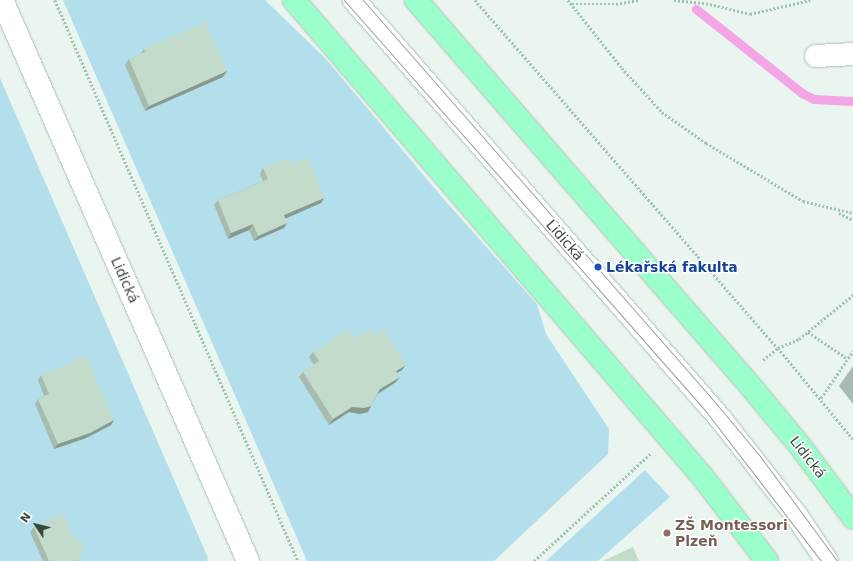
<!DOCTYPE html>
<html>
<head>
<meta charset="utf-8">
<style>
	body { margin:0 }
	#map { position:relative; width:853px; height:561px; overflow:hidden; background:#eaf5ef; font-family:"DejaVu Sans",sans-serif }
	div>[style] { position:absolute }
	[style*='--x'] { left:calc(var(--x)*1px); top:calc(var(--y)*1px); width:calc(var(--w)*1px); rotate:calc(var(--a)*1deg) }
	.green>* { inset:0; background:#b2dfeb }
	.stream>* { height:9px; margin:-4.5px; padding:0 4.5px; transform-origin:4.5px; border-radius:4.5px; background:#f3a5e6 }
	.path>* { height:2.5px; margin-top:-1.25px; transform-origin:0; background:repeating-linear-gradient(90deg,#9dc4ad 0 2px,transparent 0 4px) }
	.roads { filter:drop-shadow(0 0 1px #acc2b5) drop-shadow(0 0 1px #acc2b5) }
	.minor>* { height:22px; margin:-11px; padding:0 11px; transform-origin:11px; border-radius:11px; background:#fff }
	.major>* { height:22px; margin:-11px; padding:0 11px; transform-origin:11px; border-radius:11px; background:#9affca }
	.tram>* { height:1px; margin:-0.5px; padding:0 0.5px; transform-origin:0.5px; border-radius:0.5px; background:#999 }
	.wall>* { inset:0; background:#a7bcaf }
	.shaded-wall>* { inset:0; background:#88998e }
	.building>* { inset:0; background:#c2dbcb }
	.dots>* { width:11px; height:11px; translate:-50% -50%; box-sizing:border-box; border:2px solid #fff; border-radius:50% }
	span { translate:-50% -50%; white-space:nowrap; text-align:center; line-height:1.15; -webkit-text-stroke:3px #fff; paint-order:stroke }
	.street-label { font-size:14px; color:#384a3e }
	.transit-label { font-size:14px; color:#164399; font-weight:700 }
	.left { translate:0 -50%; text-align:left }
	.education-label { font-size:14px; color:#785e54; font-weight:700 }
	.north { position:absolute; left:16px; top:505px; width:40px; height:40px; -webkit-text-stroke:3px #fff; paint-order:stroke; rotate:305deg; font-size:11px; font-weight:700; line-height:16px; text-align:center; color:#384a3e }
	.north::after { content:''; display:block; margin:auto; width:14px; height:18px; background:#384a3e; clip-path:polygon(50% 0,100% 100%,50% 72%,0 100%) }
</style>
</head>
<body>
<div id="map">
	<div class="green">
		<i style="clip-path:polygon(63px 0,265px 0,326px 59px,441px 196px,537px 304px,546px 334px,609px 429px,608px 454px,494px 561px,307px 561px)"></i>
		<i style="clip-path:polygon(0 78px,208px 558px,207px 561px,0 561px)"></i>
		<i style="clip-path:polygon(645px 470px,670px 497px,598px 561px,546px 561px)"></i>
	</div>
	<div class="stream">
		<i style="--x:696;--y:9;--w:135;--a:38.4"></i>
		<i style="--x:802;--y:93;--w:13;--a:27"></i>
		<i style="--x:814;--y:99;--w:39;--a:3"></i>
	</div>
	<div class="path">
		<i style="--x:55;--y:0;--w:611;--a:66.58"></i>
		<i style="--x:475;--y:0;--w:461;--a:49"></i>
		<i style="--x:778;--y:348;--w:118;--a:50.5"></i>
		<i style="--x:568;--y:0;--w:87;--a:51.5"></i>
		<i style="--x:622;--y:68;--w:59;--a:47.7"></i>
		<i style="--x:662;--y:112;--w:54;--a:35.2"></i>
		<i style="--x:706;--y:143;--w:113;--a:30.9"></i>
		<i style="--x:803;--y:201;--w:51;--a:13.5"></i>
		<i style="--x:674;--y:0;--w:36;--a:6"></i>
		<i style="--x:710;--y:4;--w:41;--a:14"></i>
		<i style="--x:750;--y:14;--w:62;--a:-13.1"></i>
		<i style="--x:572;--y:4;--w:44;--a:0"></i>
		<i style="--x:616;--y:4;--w:23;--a:-10"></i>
		<i style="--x:839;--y:213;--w:16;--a:27"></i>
		<i style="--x:808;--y:332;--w:48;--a:34"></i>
		<i style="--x:763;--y:360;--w:19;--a:-39"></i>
		<i style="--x:778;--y:348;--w:23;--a:-23"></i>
		<i style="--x:799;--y:339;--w:70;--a:-39.2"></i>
		<i style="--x:821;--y:398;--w:57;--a:-55.8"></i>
		<i style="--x:534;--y:561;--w:158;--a:-42.7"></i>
	</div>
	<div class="roads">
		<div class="minor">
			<i style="--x:2;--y:0;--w:613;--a:66.32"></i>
			<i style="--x:354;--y:0;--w:556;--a:48.79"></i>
			<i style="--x:720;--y:418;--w:123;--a:51.9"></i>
			<i style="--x:796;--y:515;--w:55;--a:56"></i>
			<i style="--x:816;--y:56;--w:37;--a:-3"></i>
		</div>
		<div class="major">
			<i style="--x:294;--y:0;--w:627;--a:49.4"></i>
			<i style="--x:702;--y:476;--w:107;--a:52.6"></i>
			<i style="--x:416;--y:0;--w:499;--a:49.1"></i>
			<i style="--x:743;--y:377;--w:89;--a:50.4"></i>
			<i style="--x:800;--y:446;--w:89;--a:53.3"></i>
		</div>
	</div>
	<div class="tram">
		<i style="--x:344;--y:0;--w:545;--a:48.65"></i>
		<i style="--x:704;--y:409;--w:192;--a:52.4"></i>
		<i style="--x:363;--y:0;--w:533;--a:48.8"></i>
		<i style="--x:714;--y:401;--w:72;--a:50.1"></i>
		<i style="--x:760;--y:456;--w:130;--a:53.7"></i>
	</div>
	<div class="wall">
		<i style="clip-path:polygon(144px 49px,227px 71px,223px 77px,145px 111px,125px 65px,129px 59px,140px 55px)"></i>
		<i style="clip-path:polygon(292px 164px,324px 198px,321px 203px,285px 218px,284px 228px,254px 241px,249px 230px,228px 239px,214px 205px,218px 200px,263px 181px,260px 174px,263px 168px)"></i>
		<i style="clip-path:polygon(374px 335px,402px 370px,397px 373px,396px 382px,378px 394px,371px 406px,368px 412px,360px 414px,349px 412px,329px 425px,299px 377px,303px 372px,314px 365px,309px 357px,313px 352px,354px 339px)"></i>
		<i style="clip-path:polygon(853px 366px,853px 404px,839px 386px)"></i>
		<i style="clip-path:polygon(41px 375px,114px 420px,111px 425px,86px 438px,54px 449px,35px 404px,38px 399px,44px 396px,38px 380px)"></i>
		<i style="clip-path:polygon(34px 527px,78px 560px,78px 561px,43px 561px,30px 532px)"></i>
	</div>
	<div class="shaded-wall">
		<i style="clip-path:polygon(227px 71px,223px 77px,145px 111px,149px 106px)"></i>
		<i style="clip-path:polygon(324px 198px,321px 203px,280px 221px,284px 215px)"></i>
		<i style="clip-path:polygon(287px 223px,284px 228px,254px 241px,258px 236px)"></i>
		<i style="clip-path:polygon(253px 224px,249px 230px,228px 239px,231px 233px)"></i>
		<i style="clip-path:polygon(406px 365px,402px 370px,392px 376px,396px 371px)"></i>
		<i style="clip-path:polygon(400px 377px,396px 382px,376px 395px,380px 389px)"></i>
		<i style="clip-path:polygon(371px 406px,368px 412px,360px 414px,349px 412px,329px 425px,333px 419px,352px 407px)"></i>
		<i style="clip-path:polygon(114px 420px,111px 425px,86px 438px,54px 449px,58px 444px)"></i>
	</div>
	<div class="building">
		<i style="clip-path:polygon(206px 22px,227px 71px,149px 106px,129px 59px,145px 52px,144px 49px)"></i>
		<i style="clip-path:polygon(308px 157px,324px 198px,284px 215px,287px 223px,258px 236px,253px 224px,231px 233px,218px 200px,268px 179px,263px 168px,289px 158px,292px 164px)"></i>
		<i style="clip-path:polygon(349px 329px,354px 339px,370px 329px,374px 335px,384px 329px,406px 365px,396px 371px,400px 377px,380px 389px,371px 406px,364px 408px,352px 407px,333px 419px,303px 372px,319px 361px,313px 352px)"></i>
		<i style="clip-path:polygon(86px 356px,114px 420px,90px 433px,58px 444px,38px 399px,49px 394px,41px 375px)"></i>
		<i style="clip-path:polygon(63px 513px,75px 539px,85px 543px,78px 560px,76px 561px,49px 561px,34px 527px)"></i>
		<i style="clip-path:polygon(633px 547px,639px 561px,603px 561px)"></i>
	</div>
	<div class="dots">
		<i style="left:598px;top:267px;background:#1a4fb4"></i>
		<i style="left:667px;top:533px;background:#8d6e63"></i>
	</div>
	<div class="street-label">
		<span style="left:565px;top:240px;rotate:49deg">Lidická</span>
		<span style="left:125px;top:280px;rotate:66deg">Lidická</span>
		<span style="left:808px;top:457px;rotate:52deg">Lidická</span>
	</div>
	<div class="transit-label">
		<span class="left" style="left:606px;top:267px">Lékařská fakulta</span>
	</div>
	<div class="education-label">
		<span class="left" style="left:675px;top:533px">ZŠ Montessori<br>Plzeň</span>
	</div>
	<div class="north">N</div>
</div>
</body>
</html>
